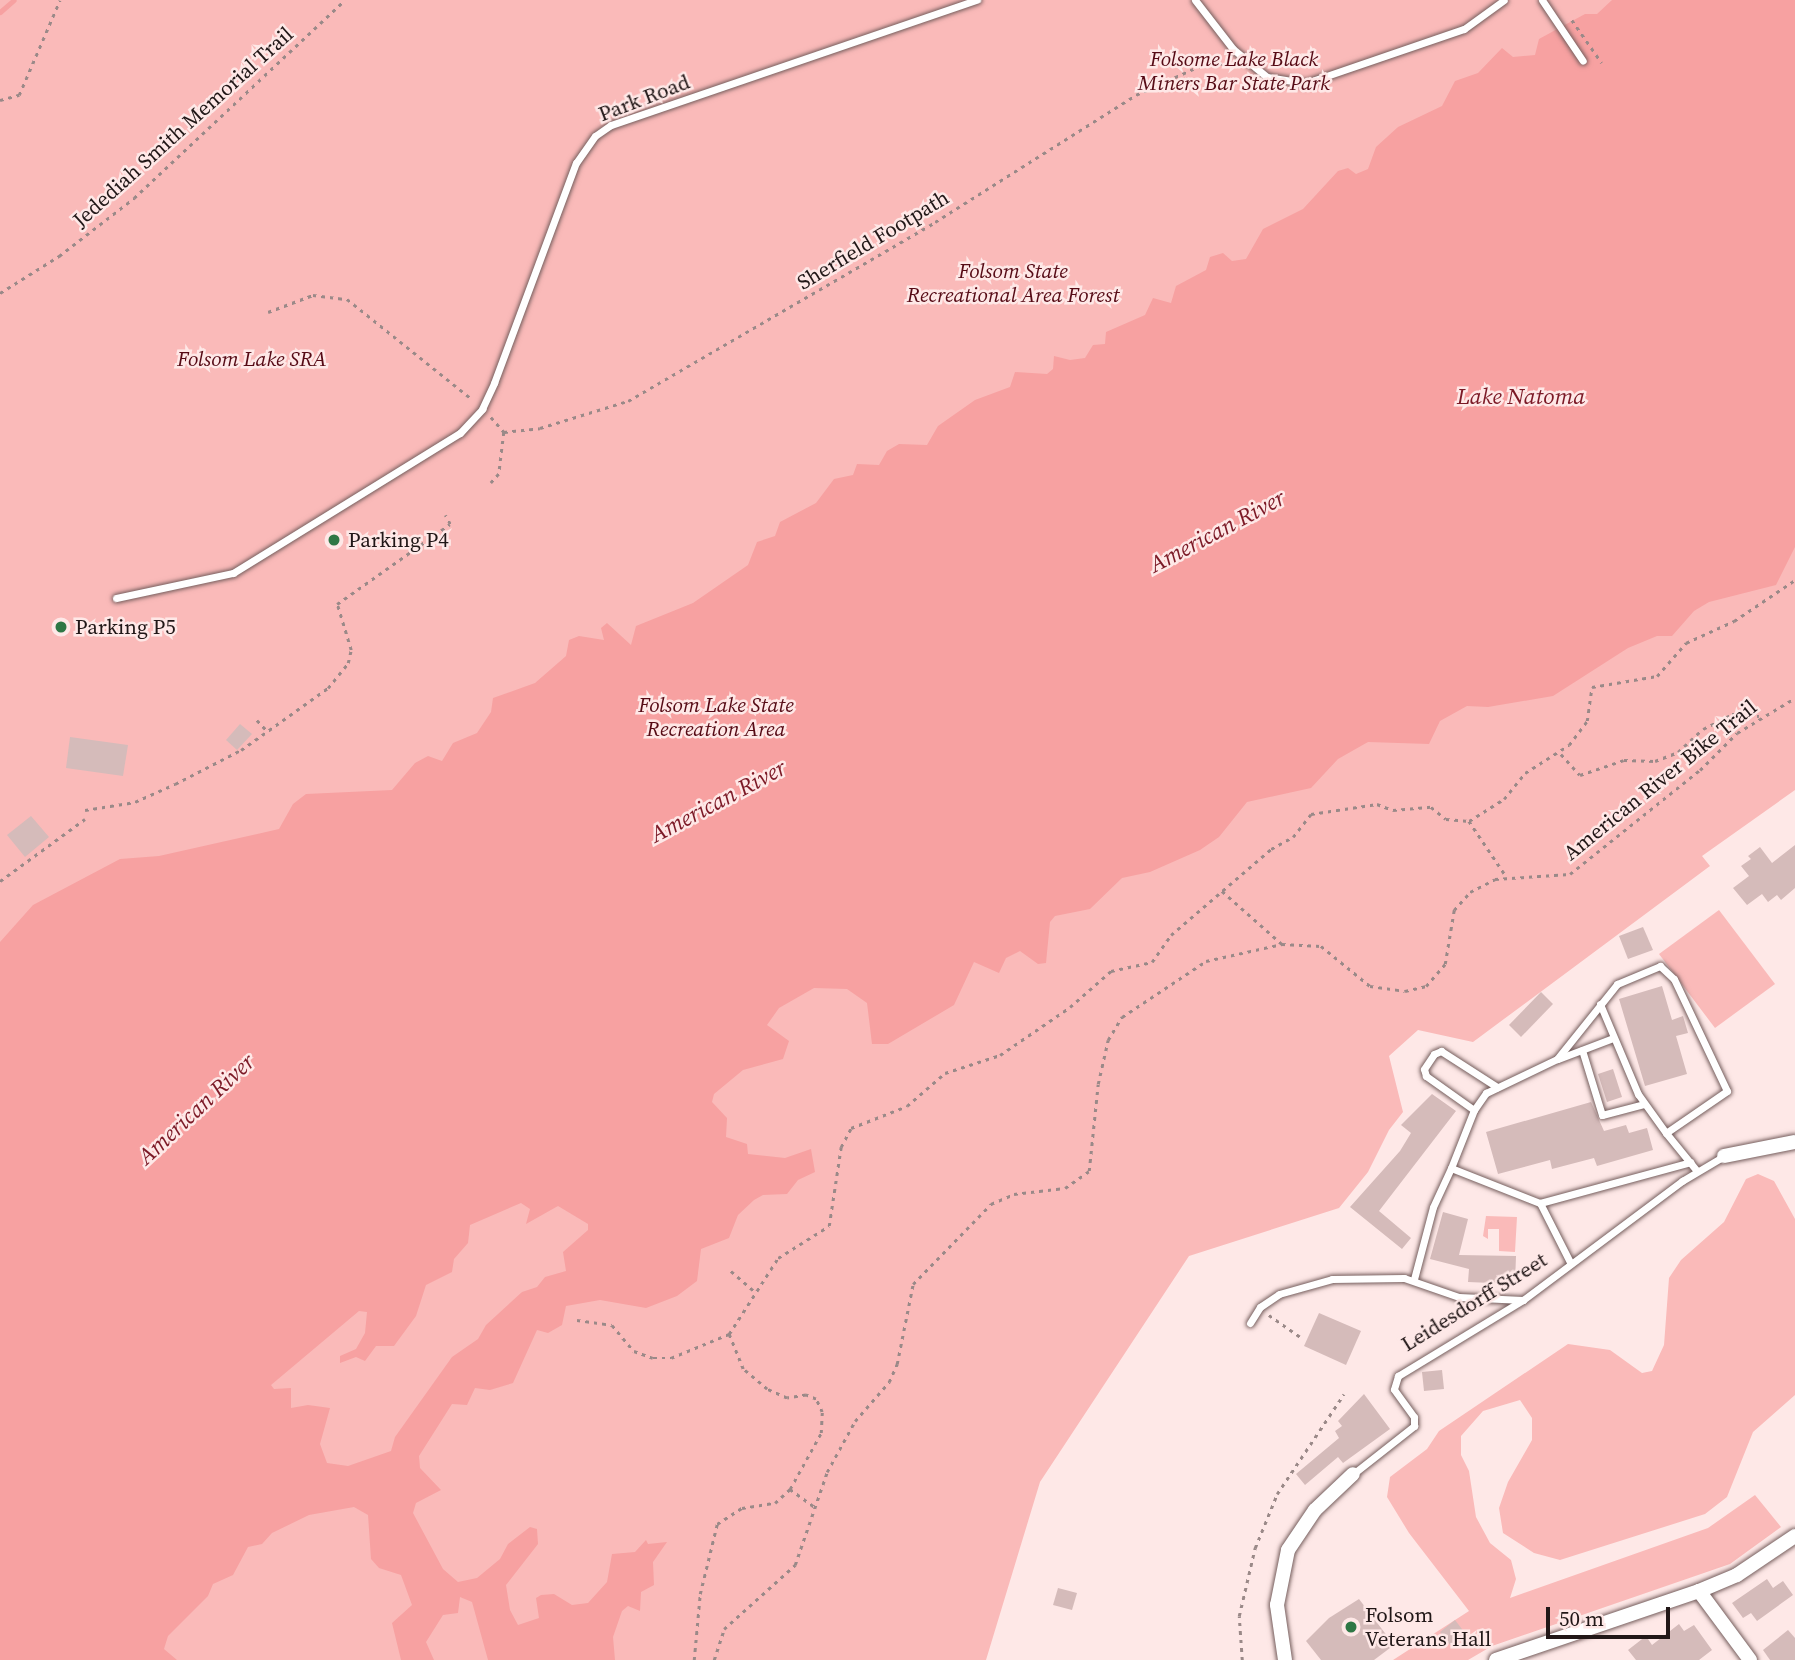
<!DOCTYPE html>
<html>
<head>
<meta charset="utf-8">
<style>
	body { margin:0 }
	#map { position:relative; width:1795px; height:1660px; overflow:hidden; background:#fee8e7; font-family:"Source Serif 4",serif }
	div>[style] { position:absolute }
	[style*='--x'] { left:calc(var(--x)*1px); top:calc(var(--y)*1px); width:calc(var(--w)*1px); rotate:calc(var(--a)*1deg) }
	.green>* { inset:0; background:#fabab9 }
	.water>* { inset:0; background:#f7a1a1 }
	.stream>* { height:5px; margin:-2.5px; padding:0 2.5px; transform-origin:2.5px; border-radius:2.5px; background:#f7a1a1 }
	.building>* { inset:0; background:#d5bbba }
	.path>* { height:2.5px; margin-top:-1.25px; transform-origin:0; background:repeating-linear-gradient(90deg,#9a8988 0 3.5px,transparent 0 8.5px) }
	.roads { filter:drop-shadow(0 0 2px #755e5d) drop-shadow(0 0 2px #755e5d) }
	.lane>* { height:7px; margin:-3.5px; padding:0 3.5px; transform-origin:3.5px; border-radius:3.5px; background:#fff }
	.street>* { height:14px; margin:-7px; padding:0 7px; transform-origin:7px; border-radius:7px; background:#fff }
	.dots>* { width:19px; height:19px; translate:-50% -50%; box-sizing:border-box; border:4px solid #fee8e7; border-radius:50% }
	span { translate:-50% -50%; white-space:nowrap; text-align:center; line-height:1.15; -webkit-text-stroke:5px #fee8e7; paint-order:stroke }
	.park-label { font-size:21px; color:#560a15; font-style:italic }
	.street-label { font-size:21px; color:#211717 }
	.poi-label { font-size:21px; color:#211717 }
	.left { translate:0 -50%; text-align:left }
	.water-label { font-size:23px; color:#7c1926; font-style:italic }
	.scale { position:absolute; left:1546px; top:1607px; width:124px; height:32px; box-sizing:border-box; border:4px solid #211717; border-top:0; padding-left:9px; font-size:21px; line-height:24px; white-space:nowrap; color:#211717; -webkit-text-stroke:5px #fee8e7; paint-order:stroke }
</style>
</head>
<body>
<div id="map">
	<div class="green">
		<i style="clip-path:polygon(0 0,1795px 0,1795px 790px,1702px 856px,1710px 866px,1473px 1042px,1418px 1030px,1389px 1056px,1403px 1112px,1389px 1130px,1368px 1172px,1339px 1208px,1189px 1256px,1040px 1482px,986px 1660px,0 1660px)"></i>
		<i style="clip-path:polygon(1719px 910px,1775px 984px,1715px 1028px,1659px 954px)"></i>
		<i style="clip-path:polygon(1758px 1174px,1774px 1181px,1795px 1219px,1795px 1395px,1753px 1432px,1727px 1497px,1705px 1514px,1560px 1560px,1534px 1553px,1503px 1533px,1499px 1508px,1508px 1482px,1532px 1440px,1532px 1418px,1520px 1400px,1483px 1411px,1461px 1436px,1461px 1455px,1469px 1471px,1476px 1517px,1490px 1543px,1511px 1560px,1516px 1579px,1510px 1598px,1708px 1528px,1755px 1495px,1781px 1527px,1730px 1564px,1492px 1646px,1468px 1660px,1393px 1660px,1469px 1611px,1409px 1533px,1387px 1497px,1390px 1477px,1427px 1449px,1439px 1431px,1568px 1344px,1610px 1350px,1642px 1373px,1652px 1371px,1664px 1345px,1669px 1278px,1681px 1260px,1724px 1222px,1746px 1179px)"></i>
		<i style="clip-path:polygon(1486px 1216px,1517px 1217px,1515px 1252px,1499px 1251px,1499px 1229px,1488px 1229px,1488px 1239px,1483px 1236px)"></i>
	</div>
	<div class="water">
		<i style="clip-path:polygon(evenodd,1612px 0,1795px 0,1795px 547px,1776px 585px,1709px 602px,1694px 611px,1672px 636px,1657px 636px,1628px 648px,1553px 696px,1488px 707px,1467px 706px,1440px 721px,1429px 744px,1368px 742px,1338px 759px,1311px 788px,1247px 802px,1219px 837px,1200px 850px,1150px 872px,1122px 878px,1090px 909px,1055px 916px,1050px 922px,1046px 963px,1038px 964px,1020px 951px,1006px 958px,999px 973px,974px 962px,954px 1005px,888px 1044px,872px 1044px,867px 1003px,847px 989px,814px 988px,779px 1008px,767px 1025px,789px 1041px,783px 1059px,743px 1070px,714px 1094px,712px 1102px,727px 1118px,726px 1137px,747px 1144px,748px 1154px,785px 1158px,811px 1149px,815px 1172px,798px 1180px,787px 1194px,763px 1195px,754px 1200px,738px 1215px,729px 1238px,701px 1249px,697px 1281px,677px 1296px,646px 1308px,600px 1300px,566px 1306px,562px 1325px,548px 1333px,537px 1330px,513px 1383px,490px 1390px,475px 1388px,467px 1405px,452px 1404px,419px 1456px,420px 1468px,441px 1490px,416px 1503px,413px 1513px,443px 1569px,458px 1582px,477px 1578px,500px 1559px,508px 1544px,530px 1527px,537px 1529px,538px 1544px,506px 1585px,510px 1610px,518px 1625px,539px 1618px,536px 1598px,541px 1595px,554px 1594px,572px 1605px,588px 1603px,607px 1582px,612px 1554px,635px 1552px,646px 1540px,648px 1544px,667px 1542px,653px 1562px,654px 1585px,641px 1592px,640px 1611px,628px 1606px,622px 1611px,613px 1637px,615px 1660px,488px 1660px,472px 1602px,460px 1597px,458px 1613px,443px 1615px,426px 1642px,434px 1660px,401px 1660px,392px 1623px,412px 1605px,401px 1575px,379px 1568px,371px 1559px,368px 1515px,354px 1507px,309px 1515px,272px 1533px,262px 1544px,248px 1547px,233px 1575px,213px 1584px,208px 1596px,168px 1636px,164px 1649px,177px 1660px,0 1660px,0 942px,33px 905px,120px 859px,159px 856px,279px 829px,293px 804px,306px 794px,392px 790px,415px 763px,428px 756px,442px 761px,453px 743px,477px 733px,491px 712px,493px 698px,535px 683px,566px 656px,569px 640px,579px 636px,604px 640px,601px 628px,607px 623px,631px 645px,636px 626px,693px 603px,748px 565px,757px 542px,775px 536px,780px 522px,816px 503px,834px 479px,853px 475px,857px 464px,879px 465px,887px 451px,899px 444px,927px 445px,938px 426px,975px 400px,1010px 387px,1015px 372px,1047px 374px,1053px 369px,1054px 356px,1070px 360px,1085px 358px,1093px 345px,1105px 344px,1106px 332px,1145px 315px,1153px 298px,1171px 303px,1176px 286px,1206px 270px,1210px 257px,1223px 253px,1232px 261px,1246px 259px,1263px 229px,1303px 209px,1338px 171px,1348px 168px,1356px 174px,1368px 169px,1376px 147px,1398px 127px,1442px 106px,1455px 81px,1478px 73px,1502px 48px,1513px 57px,1535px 55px,1539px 39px,1585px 14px,1597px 14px,1612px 0,521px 1203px,530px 1209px,526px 1224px,558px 1206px,588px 1224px,588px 1230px,563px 1252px,566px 1271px,545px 1277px,537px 1287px,522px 1292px,486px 1325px,478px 1339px,452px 1357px,395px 1437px,391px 1451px,348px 1466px,327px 1463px,320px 1444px,330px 1408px,308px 1405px,291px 1408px,291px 1388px,274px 1389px,271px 1385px,359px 1311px,367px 1312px,365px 1333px,356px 1349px,340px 1356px,340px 1363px,356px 1357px,365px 1361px,376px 1346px,394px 1346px,416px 1316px,426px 1285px,452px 1272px,454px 1259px,468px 1243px,470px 1225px,521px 1203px)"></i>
	</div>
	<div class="stream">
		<i style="--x:0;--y:12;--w:18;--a:-41"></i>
	</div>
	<div class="building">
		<i style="clip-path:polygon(240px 724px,252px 734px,237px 750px,226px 740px)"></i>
		<i style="clip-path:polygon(70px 737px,128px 745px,123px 776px,66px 768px)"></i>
		<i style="clip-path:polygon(31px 816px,49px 837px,25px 857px,7px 835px)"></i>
		<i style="clip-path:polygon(1795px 845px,1795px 888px,1781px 900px,1777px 895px,1768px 902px,1762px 894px,1747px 905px,1733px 888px,1749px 876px,1741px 866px,1751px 859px,1748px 856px,1760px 847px,1772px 863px)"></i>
		<i style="clip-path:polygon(1643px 927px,1653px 950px,1628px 959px,1619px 936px)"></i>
		<i style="clip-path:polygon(1662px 986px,1672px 1020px,1683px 1016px,1688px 1033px,1676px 1036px,1687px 1074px,1645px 1086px,1619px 999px)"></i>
		<i style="clip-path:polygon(1541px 992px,1553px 1004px,1521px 1037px,1509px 1025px)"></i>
		<i style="clip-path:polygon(1613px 1069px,1622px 1097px,1607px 1102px,1598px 1074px)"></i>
		<i style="clip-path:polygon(1432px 1094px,1456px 1111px,1379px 1211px,1411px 1238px,1402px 1249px,1350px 1207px,1400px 1151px,1411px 1133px,1401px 1125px)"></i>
		<i style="clip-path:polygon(1591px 1102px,1604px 1131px,1626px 1125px,1629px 1133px,1647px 1128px,1653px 1150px,1597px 1166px,1594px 1158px,1552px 1169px,1550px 1160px,1498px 1174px,1486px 1132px)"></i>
		<i style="clip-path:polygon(1443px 1212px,1468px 1219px,1459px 1255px,1516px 1256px,1515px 1284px,1468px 1282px,1469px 1269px,1430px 1259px)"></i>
		<i style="clip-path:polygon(1319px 1313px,1361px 1331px,1346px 1365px,1304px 1346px)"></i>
		<i style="clip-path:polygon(1442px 1370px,1444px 1389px,1424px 1391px,1422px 1372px)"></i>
		<i style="clip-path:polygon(1364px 1394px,1390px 1429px,1343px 1463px,1338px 1457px,1305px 1485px,1296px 1474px,1339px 1438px,1335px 1431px,1342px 1426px,1338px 1421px)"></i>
		<i style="clip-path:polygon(1767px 1579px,1773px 1588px,1783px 1581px,1793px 1595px,1757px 1621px,1751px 1613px,1743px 1618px,1732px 1603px)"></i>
		<i style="clip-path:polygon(1058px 1588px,1077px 1593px,1072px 1610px,1053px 1605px)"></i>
		<i style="clip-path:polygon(1359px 1599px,1394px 1645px,1374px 1660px,1321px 1660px,1306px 1641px,1329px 1618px)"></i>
		<i style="clip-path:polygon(1455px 1620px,1465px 1633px,1450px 1645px,1440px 1632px)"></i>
		<i style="clip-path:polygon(1679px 1624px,1684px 1631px,1694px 1625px,1712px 1650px,1699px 1660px,1636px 1660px,1628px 1650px,1646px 1636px,1652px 1645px)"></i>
		<i style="clip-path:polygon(1788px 1630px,1795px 1638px,1795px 1660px,1770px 1660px,1763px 1650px)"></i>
	</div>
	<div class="path">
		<i style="--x:1572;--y:20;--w:52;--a:55.1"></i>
		<i style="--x:0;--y:100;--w:20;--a:-15"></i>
		<i style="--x:19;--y:95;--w:103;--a:-66.7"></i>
		<i style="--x:0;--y:293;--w:70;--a:-32.1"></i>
		<i style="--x:59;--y:256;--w:95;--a:-37.7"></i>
		<i style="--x:134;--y:198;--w:289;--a:-43.2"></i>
		<i style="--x:268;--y:312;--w:48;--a:-20.7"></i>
		<i style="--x:313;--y:295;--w:34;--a:7"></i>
		<i style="--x:347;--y:299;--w:161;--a:38.7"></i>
		<i style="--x:491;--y:417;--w:20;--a:49"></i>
		<i style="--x:504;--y:432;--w:42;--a:96.8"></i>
		<i style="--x:499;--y:474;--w:12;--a:132"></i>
		<i style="--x:504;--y:432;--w:36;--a:-6"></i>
		<i style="--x:540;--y:428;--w:92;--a:-17.1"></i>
		<i style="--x:628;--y:401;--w:355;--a:-30.2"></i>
		<i style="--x:935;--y:222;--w:238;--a:-32.3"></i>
		<i style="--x:1136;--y:95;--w:72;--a:-24.4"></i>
		<i style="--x:1202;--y:65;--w:28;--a:-4"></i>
		<i style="--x:257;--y:720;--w:16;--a:47"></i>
		<i style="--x:1561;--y:754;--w:28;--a:48"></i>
		<i style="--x:1580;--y:775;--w:46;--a:-18.8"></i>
		<i style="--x:1624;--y:760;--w:31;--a:2"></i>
		<i style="--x:1655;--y:761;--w:25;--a:-21"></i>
		<i style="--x:1678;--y:752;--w:34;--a:-43"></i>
		<i style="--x:1703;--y:729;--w:33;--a:-27"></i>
		<i style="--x:1732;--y:714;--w:27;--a:4"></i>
		<i style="--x:85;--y:810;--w:51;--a:-9.1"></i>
		<i style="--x:135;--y:802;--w:44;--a:-24.2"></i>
		<i style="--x:175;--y:784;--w:74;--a:-27.3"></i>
		<i style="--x:241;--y:750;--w:107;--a:-35.5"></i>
		<i style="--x:328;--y:688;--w:32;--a:-51"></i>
		<i style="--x:348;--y:663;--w:13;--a:-77"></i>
		<i style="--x:351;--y:650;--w:48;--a:-106.9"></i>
		<i style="--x:337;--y:604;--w:138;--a:-35.3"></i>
		<i style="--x:450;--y:524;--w:10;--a:-119"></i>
		<i style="--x:1469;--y:821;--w:66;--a:56.1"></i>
		<i style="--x:0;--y:881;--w:105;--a:-36.1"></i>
		<i style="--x:1222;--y:891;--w:80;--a:41.5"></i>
		<i style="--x:731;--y:1271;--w:32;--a:41"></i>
		<i style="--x:1269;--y:1315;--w:38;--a:35"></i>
		<i style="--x:577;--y:1320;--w:35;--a:8"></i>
		<i style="--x:612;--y:1325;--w:34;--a:50"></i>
		<i style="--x:634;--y:1351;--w:20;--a:20"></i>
		<i style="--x:653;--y:1358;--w:18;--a:0"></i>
		<i style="--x:671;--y:1358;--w:63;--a:-22.5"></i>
		<i style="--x:790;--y:1489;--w:31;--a:36"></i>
		<i style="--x:694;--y:1660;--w:66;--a:-84.8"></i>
		<i style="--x:700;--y:1594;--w:72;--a:-76.3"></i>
		<i style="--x:717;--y:1524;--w:30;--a:-33"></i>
		<i style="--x:742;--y:1508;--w:33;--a:-9"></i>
		<i style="--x:775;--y:1503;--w:21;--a:-43"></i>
		<i style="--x:790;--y:1489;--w:64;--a:-61"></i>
		<i style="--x:821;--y:1433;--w:21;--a:-87"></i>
		<i style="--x:822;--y:1412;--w:14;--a:-115"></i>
		<i style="--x:816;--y:1399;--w:11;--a:-158"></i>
		<i style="--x:806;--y:1395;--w:19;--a:171"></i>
		<i style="--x:787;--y:1398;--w:22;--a:-156"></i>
		<i style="--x:767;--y:1389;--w:31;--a:-140"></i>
		<i style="--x:743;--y:1369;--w:38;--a:-112"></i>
		<i style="--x:729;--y:1334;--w:90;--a:-57.2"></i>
		<i style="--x:778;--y:1258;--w:60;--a:-32.1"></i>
		<i style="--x:829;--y:1226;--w:80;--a:-81.4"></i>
		<i style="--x:841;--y:1147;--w:21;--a:-62"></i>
		<i style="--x:851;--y:1128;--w:60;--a:-21.4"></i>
		<i style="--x:907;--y:1106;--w:50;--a:-41"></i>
		<i style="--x:945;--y:1073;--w:58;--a:-18.1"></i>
		<i style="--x:1000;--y:1055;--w:85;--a:-34.4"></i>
		<i style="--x:1070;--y:1007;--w:55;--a:-41.3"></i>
		<i style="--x:1111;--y:971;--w:42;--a:-12.4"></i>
		<i style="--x:1152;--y:962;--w:33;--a:-55"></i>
		<i style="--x:1171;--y:935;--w:132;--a:-40.7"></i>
		<i style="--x:1271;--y:849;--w:25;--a:-29"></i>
		<i style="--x:1293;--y:837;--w:29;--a:-52"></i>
		<i style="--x:1311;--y:814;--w:67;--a:-8.6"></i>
		<i style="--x:1377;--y:804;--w:17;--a:21"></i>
		<i style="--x:1393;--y:810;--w:38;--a:-5"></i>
		<i style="--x:1431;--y:807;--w:19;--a:39"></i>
		<i style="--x:1446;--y:819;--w:23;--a:5"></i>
		<i style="--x:1469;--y:821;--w:41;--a:-32.2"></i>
		<i style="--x:1504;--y:799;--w:33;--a:-51"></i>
		<i style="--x:1525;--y:773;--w:52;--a:-32.5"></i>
		<i style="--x:1569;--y:745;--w:30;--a:-53"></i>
		<i style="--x:1587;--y:721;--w:34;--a:-82"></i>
		<i style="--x:1592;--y:687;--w:66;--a:-9.6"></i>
		<i style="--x:1657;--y:676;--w:44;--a:-48.7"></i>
		<i style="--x:1686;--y:643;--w:53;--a:-24.6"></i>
		<i style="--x:1734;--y:621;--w:73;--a:-33.9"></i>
		<i style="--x:714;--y:1660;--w:33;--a:-72"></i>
		<i style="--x:724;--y:1629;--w:96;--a:-42"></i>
		<i style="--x:795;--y:1565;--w:98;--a:-71"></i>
		<i style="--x:827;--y:1472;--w:58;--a:-61.2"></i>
		<i style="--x:855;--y:1421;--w:52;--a:-48.9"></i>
		<i style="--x:889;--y:1382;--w:20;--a:-66"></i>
		<i style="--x:897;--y:1364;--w:82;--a:-78.7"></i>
		<i style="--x:913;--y:1284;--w:112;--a:-45.7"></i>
		<i style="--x:991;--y:1204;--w:25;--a:-23"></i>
		<i style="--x:1014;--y:1194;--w:51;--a:-6.7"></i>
		<i style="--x:1065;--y:1188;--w:29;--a:-35"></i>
		<i style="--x:1089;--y:1171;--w:87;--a:-84.1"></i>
		<i style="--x:1098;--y:1084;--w:45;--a:-77.2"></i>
		<i style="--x:1108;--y:1040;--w:27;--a:-59"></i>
		<i style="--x:1122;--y:1017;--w:101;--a:-33.7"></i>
		<i style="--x:1206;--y:961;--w:78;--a:-12.6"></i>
		<i style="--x:1282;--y:944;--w:39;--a:3"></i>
		<i style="--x:1321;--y:946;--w:63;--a:39.2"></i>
		<i style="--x:1370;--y:986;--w:35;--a:8"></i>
		<i style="--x:1405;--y:991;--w:22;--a:-13"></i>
		<i style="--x:1426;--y:986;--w:29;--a:-49"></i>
		<i style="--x:1445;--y:964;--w:55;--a:-80.5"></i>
		<i style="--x:1454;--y:910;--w:24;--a:-48"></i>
		<i style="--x:1470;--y:892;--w:28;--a:-27"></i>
		<i style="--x:1495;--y:879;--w:75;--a:-3.8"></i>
		<i style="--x:1570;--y:874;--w:166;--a:-38.7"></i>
		<i style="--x:1700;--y:770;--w:52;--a:-45"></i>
		<i style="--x:1737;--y:733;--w:68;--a:-31.1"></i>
		<i style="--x:1242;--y:1660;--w:44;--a:-93.9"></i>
		<i style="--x:1239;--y:1616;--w:70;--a:-76.8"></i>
		<i style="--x:1255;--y:1548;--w:58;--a:-67.8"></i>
		<i style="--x:1277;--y:1494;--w:120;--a:-56.2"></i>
	</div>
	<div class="roads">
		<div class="lane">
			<i style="--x:1195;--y:0;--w:62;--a:52.2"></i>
			<i style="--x:1233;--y:49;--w:44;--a:39.5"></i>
			<i style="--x:1267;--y:77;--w:39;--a:9"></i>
			<i style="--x:1306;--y:83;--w:167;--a:-18.9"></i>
			<i style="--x:1464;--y:29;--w:49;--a:-35.9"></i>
			<i style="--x:1542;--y:0;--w:73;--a:56.1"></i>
			<i style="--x:116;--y:598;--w:120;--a:-12.1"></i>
			<i style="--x:233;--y:573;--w:267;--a:-31.7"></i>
			<i style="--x:460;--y:433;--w:33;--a:-47"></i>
			<i style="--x:482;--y:409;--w:29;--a:-65"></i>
			<i style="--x:494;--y:383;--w:235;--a:-69.6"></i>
			<i style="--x:576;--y:163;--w:33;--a:-55"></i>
			<i style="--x:595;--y:136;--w:19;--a:-35"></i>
			<i style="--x:611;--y:125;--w:387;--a:-18.9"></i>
			<i style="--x:1600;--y:1004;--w:98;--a:67.1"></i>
			<i style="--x:1638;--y:1094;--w:48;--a:54.3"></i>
			<i style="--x:1582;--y:1050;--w:68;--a:72.9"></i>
			<i style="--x:1602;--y:1115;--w:43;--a:-14.7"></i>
			<i style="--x:1558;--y:1059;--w:59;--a:-20.9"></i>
			<i style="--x:1474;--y:1110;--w:59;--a:-144.7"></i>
			<i style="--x:1426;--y:1076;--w:7;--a:-106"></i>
			<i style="--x:1424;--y:1069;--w:18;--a:-56"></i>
			<i style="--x:1434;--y:1054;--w:8;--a:-23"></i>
			<i style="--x:1441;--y:1051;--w:67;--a:32.7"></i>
			<i style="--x:1451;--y:1168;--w:62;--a:-68.4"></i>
			<i style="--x:1474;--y:1110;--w:21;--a:-55"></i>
			<i style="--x:1486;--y:1093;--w:79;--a:-25.6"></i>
			<i style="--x:1557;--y:1059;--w:96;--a:-51.3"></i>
			<i style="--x:1617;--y:984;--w:47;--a:-22.7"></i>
			<i style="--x:1660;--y:966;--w:19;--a:43"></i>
			<i style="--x:1674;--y:979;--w:124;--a:64.7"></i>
			<i style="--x:1727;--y:1091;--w:74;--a:145.5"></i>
			<i style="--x:1666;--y:1133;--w:49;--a:50.8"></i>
			<i style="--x:1540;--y:1203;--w:156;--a:-15.2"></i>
			<i style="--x:1414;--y:1279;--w:74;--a:-75.2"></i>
			<i style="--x:1433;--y:1207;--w:43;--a:-65.2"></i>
			<i style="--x:1451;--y:1168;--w:96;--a:21.5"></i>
			<i style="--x:1540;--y:1203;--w:68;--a:63.1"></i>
			<i style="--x:1250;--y:1323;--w:19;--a:-58"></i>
			<i style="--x:1260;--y:1307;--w:23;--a:-34"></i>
			<i style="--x:1279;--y:1294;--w:55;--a:-15.8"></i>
			<i style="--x:1332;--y:1279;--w:72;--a:-0.8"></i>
			<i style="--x:1404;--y:1278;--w:58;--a:19.1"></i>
			<i style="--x:1459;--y:1297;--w:64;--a:2.7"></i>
			<i style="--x:1353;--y:1474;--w:78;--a:-38.2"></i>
			<i style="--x:1414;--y:1426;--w:9;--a:-90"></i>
			<i style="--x:1414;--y:1417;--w:34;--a:-126"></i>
			<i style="--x:1394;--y:1389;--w:14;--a:-73"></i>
			<i style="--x:1398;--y:1376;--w:146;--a:-31.3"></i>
			<i style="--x:1523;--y:1300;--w:199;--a:-36.8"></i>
			<i style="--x:1682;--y:1181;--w:49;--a:-30.8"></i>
		</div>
		<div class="street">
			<i style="--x:1724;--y:1156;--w:72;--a:-11.2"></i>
			<i style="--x:1699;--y:1591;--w:86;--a:53.5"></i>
			<i style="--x:1285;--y:1660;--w:56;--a:-98.3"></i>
			<i style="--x:1277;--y:1605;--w:56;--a:-78.7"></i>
			<i style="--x:1288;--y:1550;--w:48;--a:-56"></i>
			<i style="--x:1315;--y:1510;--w:52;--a:-43.5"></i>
			<i style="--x:1496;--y:1660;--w:214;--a:-18.8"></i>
			<i style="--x:1699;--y:1591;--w:41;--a:-22.8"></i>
			<i style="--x:1737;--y:1575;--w:70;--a:-33.9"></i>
		</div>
	</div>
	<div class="dots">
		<i style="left:334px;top:540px;background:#2e7745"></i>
		<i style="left:61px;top:627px;background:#2e7745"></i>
		<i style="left:1351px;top:1627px;background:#2e7745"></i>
	</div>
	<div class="park-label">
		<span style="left:1234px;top:71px">Folsome Lake Black<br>Miners Bar State Park</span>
		<span style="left:1013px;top:283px">Folsom State<br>Recreational Area Forest</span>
		<span style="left:252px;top:359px">Folsom Lake SRA</span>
		<span style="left:716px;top:717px">Folsom Lake State<br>Recreation Area</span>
	</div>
	<div class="street-label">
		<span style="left:644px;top:98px;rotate:-21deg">Park Road</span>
		<span style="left:183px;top:127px;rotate:-42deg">Jedediah Smith Memorial Trail</span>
		<span style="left:873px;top:240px;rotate:-31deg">Sherfield Footpath</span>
		<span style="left:1660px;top:780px;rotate:-39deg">American River Bike Trail</span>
		<span style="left:1474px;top:1302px;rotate:-32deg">Leidesdorff Street</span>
	</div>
	<div class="poi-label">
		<span class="left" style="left:348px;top:540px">Parking P4</span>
		<span class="left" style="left:75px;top:627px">Parking P5</span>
		<span class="left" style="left:1365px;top:1627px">Folsom<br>Veterans Hall</span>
	</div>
	<div class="water-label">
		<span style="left:1521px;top:396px">Lake Natoma</span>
		<span style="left:1217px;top:531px;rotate:-28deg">American River</span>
		<span style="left:718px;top:801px;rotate:-28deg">American River</span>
		<span style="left:196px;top:1109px;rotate:-43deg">American River</span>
	</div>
	<div class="scale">50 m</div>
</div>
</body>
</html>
